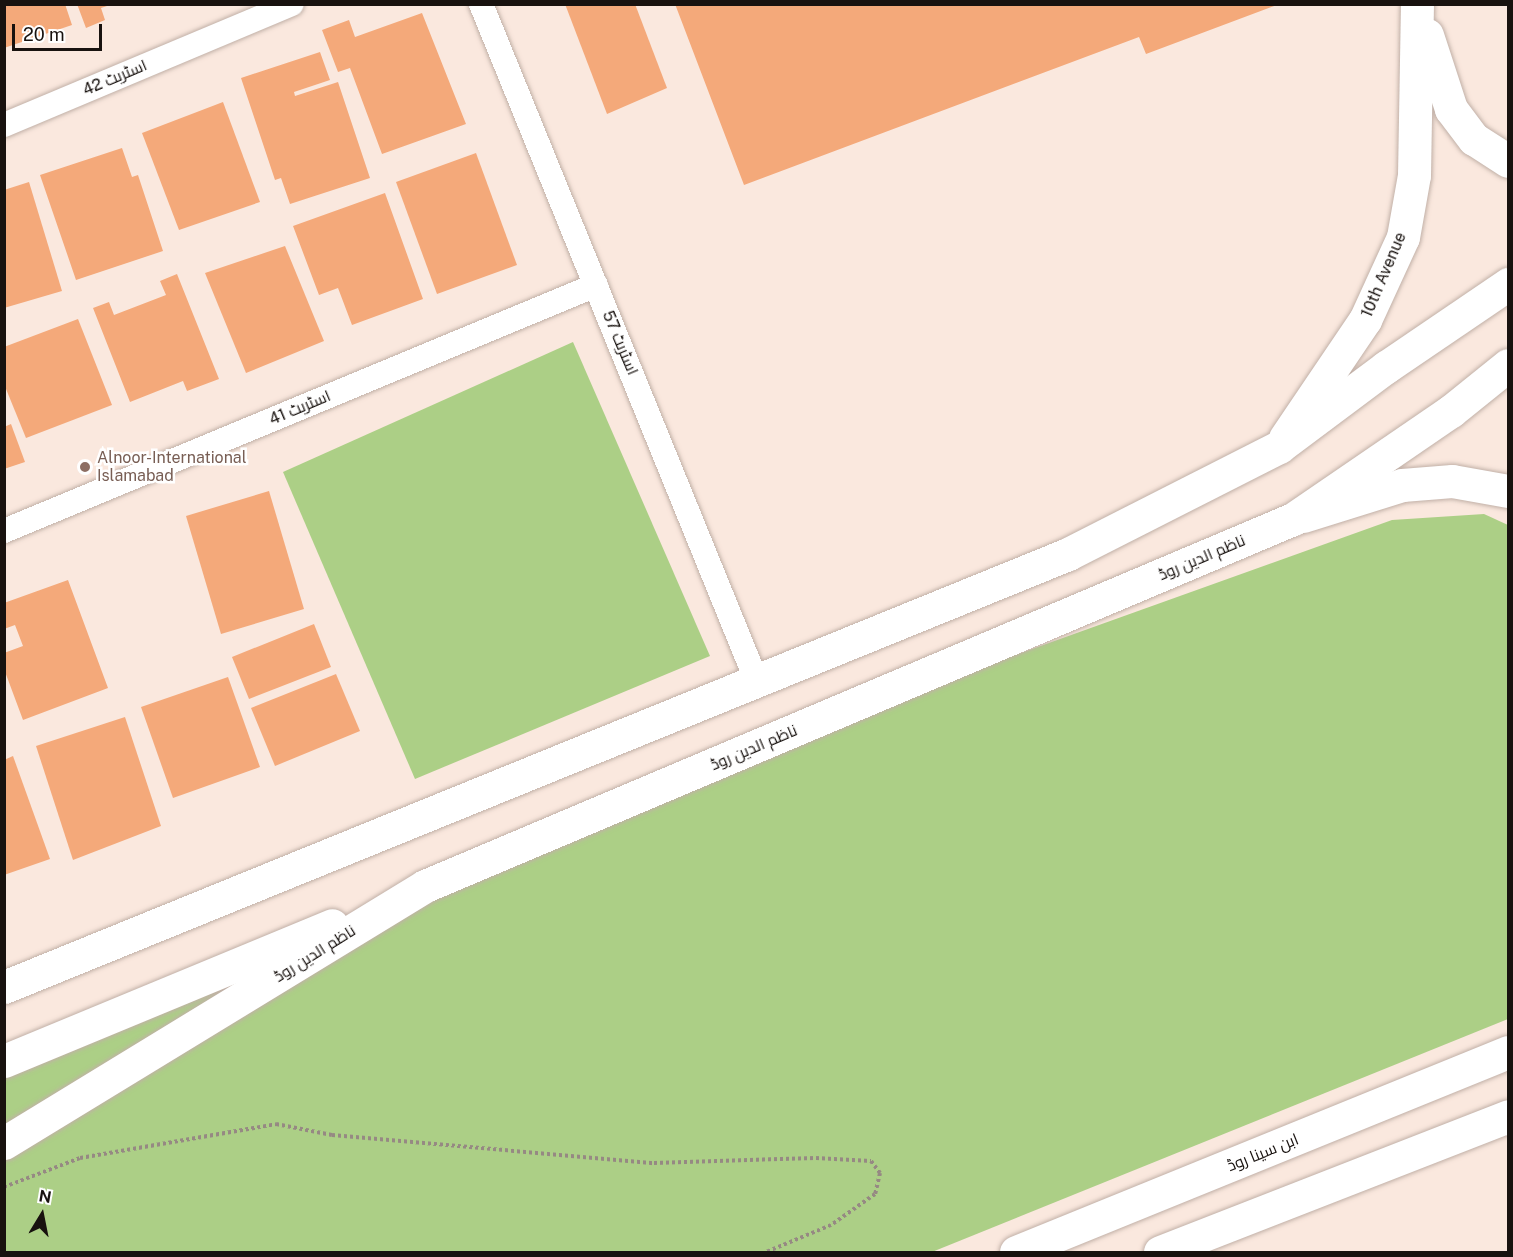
<!DOCTYPE html>
<html>
<head>
<meta charset="utf-8">
<style>
	body { margin:0 }
	#map { position:relative; width:1513px; height:1257px; overflow:hidden; background:#fae8de; font-family:"Public Sans",Cairo,sans-serif }
	div>[style] { position:absolute }
	[style*='--x'] { left:calc(var(--x)*1px); top:calc(var(--y)*1px); width:calc(var(--w)*1px); rotate:calc(var(--a)*1deg) }
	.green>* { inset:0; background:#accf86 }
	.building>* { inset:0; background:#f4a97a }
	.path>* { height:4px; margin-top:-2px; transform-origin:0; background:repeating-linear-gradient(90deg,#968983 0 3px,transparent 0 6px) }
	.roads { filter:drop-shadow(0 0 2px #c1b0a7) drop-shadow(0 0 2px #c1b0a7) }
	.street>* { height:24px; margin:-12px; padding:0 12px; transform-origin:12px; border-radius:12px; background:#fff }
	.secondary>* { height:33px; margin:-16.5px; padding:0 16.5px; transform-origin:16.5px; border-radius:16.5px; background:#fff }
	.primary>* { height:33px; margin:-16.5px; padding:0 16.5px; transform-origin:16.5px; border-radius:16.5px; background:#fff }
	.dots>* { width:16px; height:16px; translate:-50% -50%; box-sizing:border-box; border:3px solid #fff; border-radius:50% }
	span { translate:-50% -50%; white-space:nowrap; text-align:center; line-height:1.15; -webkit-text-stroke:5px #fff; paint-order:stroke }
	.street-label { font-size:16px; color:#18120f }
	.education-label { font-size:16px; color:#785e54 }
	.left { translate:0 -50%; text-align:left }
	.frame { position:absolute; inset:0; border:6px solid #18120f; pointer-events:none }
	.north { position:absolute; left:12px; top:1185px; width:60px; height:60px; -webkit-text-stroke:4px #fff; paint-order:stroke; rotate:10deg; font-size:16px; font-weight:700; line-height:24px; text-align:center; color:#18120f }
	.north::after { content:''; display:block; margin:auto; width:21px; height:27px; background:#18120f; clip-path:polygon(50% 0,100% 100%,50% 72%,0 100%) }
	.scale { position:absolute; left:12px; top:24px; width:90px; height:27px; box-sizing:border-box; border:3px solid #18120f; border-top:0; padding-left:8px; font-size:18px; line-height:21px; white-space:nowrap; color:#18120f; -webkit-text-stroke:4px #fff; paint-order:stroke }
</style>
</head>
<body>
<div id="map">
	<div class="green">
		<i style="clip-path:polygon(573px 342px,710px 656px,415px 779px,283px 472px)"></i>
		<i style="clip-path:polygon(1484px 514px,1508px 525px,1508px 1019px,932px 1252px,5px 1252px,5px 1067px,1001px 660px,1392px 520px)"></i>
	</div>
	<div class="building">
		<i style="clip-path:polygon(4px 4px,65px 4px,72px 25px,4px 48px)"></i>
		<i style="clip-path:polygon(77px 4px,110px 4px,110px 5px,101px 8px,105px 20px,86px 28px)"></i>
		<i style="clip-path:polygon(565px 4px,635px 4px,667px 88px,607px 114px)"></i>
		<i style="clip-path:polygon(675px 4px,1277px 4px,1277px 5px,1146px 54px,1139px 37px,744px 185px)"></i>
		<i style="clip-path:polygon(422px 13px,466px 124px,382px 154px,350px 68px,338px 72px,322px 30px,349px 20px,355px 37px)"></i>
		<i style="clip-path:polygon(320px 52px,330px 80px,294px 92px,295px 96px,338px 82px,370px 178px,290px 204px,281px 178px,275px 180px,241px 78px)"></i>
		<i style="clip-path:polygon(223px 102px,260px 202px,179px 230px,142px 133px)"></i>
		<i style="clip-path:polygon(122px 148px,132px 177px,138px 175px,163px 251px,76px 280px,40px 175px)"></i>
		<i style="clip-path:polygon(476px 153px,517px 265px,437px 294px,396px 182px)"></i>
		<i style="clip-path:polygon(29px 182px,62px 291px,4px 308px,4px 190px)"></i>
		<i style="clip-path:polygon(385px 193px,423px 299px,352px 325px,338px 288px,319px 295px,293px 226px)"></i>
		<i style="clip-path:polygon(285px 246px,324px 341px,246px 373px,205px 273px)"></i>
		<i style="clip-path:polygon(177px 274px,219px 379px,187px 391px,183px 381px,130px 402px,93px 308px,109px 302px,114px 315px,166px 295px,160px 281px)"></i>
		<i style="clip-path:polygon(78px 319px,112px 405px,26px 438px,4px 384px,4px 347px)"></i>
		<i style="clip-path:polygon(11px 424px,25px 462px,4px 469px,4px 427px)"></i>
		<i style="clip-path:polygon(269px 491px,304px 609px,221px 634px,186px 516px)"></i>
		<i style="clip-path:polygon(68px 580px,108px 688px,23px 720px,4px 669px,4px 653px,23px 646px,15px 625px,4px 629px,4px 603px)"></i>
		<i style="clip-path:polygon(314px 624px,331px 667px,249px 699px,232px 657px)"></i>
		<i style="clip-path:polygon(336px 674px,360px 731px,275px 766px,251px 708px)"></i>
		<i style="clip-path:polygon(228px 677px,260px 767px,173px 798px,141px 707px)"></i>
		<i style="clip-path:polygon(125px 717px,161px 826px,73px 860px,36px 746px)"></i>
		<i style="clip-path:polygon(13px 756px,50px 859px,4px 875px,4px 760px)"></i>
	</div>
	<div class="path">
		<i style="--x:4;--y:1187;--w:81;--a:-20.9"></i>
		<i style="--x:80;--y:1158;--w:199;--a:-9.8"></i>
		<i style="--x:276;--y:1124;--w:57;--a:11.1"></i>
		<i style="--x:332;--y:1135;--w:323;--a:5"></i>
		<i style="--x:654;--y:1163;--w:162;--a:-1.8"></i>
		<i style="--x:816;--y:1158;--w:55;--a:3.1"></i>
		<i style="--x:871;--y:1161;--w:15;--a:53"></i>
		<i style="--x:880;--y:1173;--w:22;--a:103"></i>
		<i style="--x:875;--y:1194;--w:54;--a:144.8"></i>
		<i style="--x:831;--y:1225;--w:70;--a:157.4"></i>
	</div>
	<div class="roads">
		<div class="street">
			<i style="--x:481;--y:4;--w:732;--a:67.85"></i>
			<i style="--x:4;--y:125;--w:312;--a:-22.8"></i>
			<i style="--x:4;--y:531;--w:641;--a:-22.56"></i>
		</div>
		<div class="secondary">
			<i style="--x:1427;--y:35;--w:78;--a:72"></i>
			<i style="--x:1451;--y:109;--w:38;--a:53"></i>
			<i style="--x:1474;--y:139;--w:40;--a:32.9"></i>
			<i style="--x:1285;--y:438;--w:143;--a:-55.9"></i>
			<i style="--x:1365;--y:320;--w:91;--a:-65.4"></i>
			<i style="--x:1403;--y:237;--w:63;--a:-79.9"></i>
			<i style="--x:1414;--y:175;--w:171;--a:-89"></i>
			<i style="--x:1303;--y:516;--w:104;--a:-17.4"></i>
			<i style="--x:1402;--y:485;--w:50;--a:-4.6"></i>
			<i style="--x:1452;--y:481;--w:57;--a:10.1"></i>
			<i style="--x:1016;--y:1252;--w:531;--a:-22.12"></i>
			<i style="--x:1160;--y:1252;--w:374;--a:-21.3"></i>
		</div>
		<div class="primary">
			<i style="--x:4;--y:987;--w:1149;--a:-22.14"></i>
			<i style="--x:1068;--y:554;--w:237;--a:-26.9"></i>
			<i style="--x:1279;--y:447;--w:134;--a:-36.8"></i>
			<i style="--x:1386;--y:367;--w:148;--a:-34.2"></i>
			<i style="--x:4;--y:1061;--w:355;--a:-22.5"></i>
			<i style="--x:4;--y:1143;--w:493;--a:-31.4"></i>
			<i style="--x:425;--y:886;--w:942;--a:-22.92"></i>
			<i style="--x:1293;--y:519;--w:191;--a:-34.4"></i>
			<i style="--x:1451;--y:411;--w:73;--a:-38.9"></i>
		</div>
	</div>
	<div class="dots">
		<i style="left:85px;top:467px;background:#8d6e63"></i>
	</div>
	<div class="street-label">
		<span style="left:115px;top:78px;rotate:-23deg">اسٹریٹ 42</span>
		<span style="left:1384px;top:275px;rotate:-67deg">10th Avenue</span>
		<span style="left:620px;top:343px;rotate:67deg">اسٹریٹ 57</span>
		<span style="left:300px;top:408px;rotate:-23deg">اسٹریٹ 41</span>
		<span style="left:1202px;top:558px;rotate:-23deg">ناظم الدین روڈ</span>
		<span style="left:754px;top:748px;rotate:-23deg">ناظم الدین روڈ</span>
		<span style="left:315px;top:954px;rotate:-32deg">ناظم الدین روڈ</span>
		<span style="left:1263px;top:1153px;rotate:-22deg">ابن سینا روڈ</span>
	</div>
	<div class="education-label">
		<span class="left" style="left:97px;top:467px">Alnoor-International<br>Islamabad</span>
	</div>
	<div class="frame"></div>
	<div class="north">N</div>
	<div class="scale">20 m</div>
</div>
</body>
</html>
